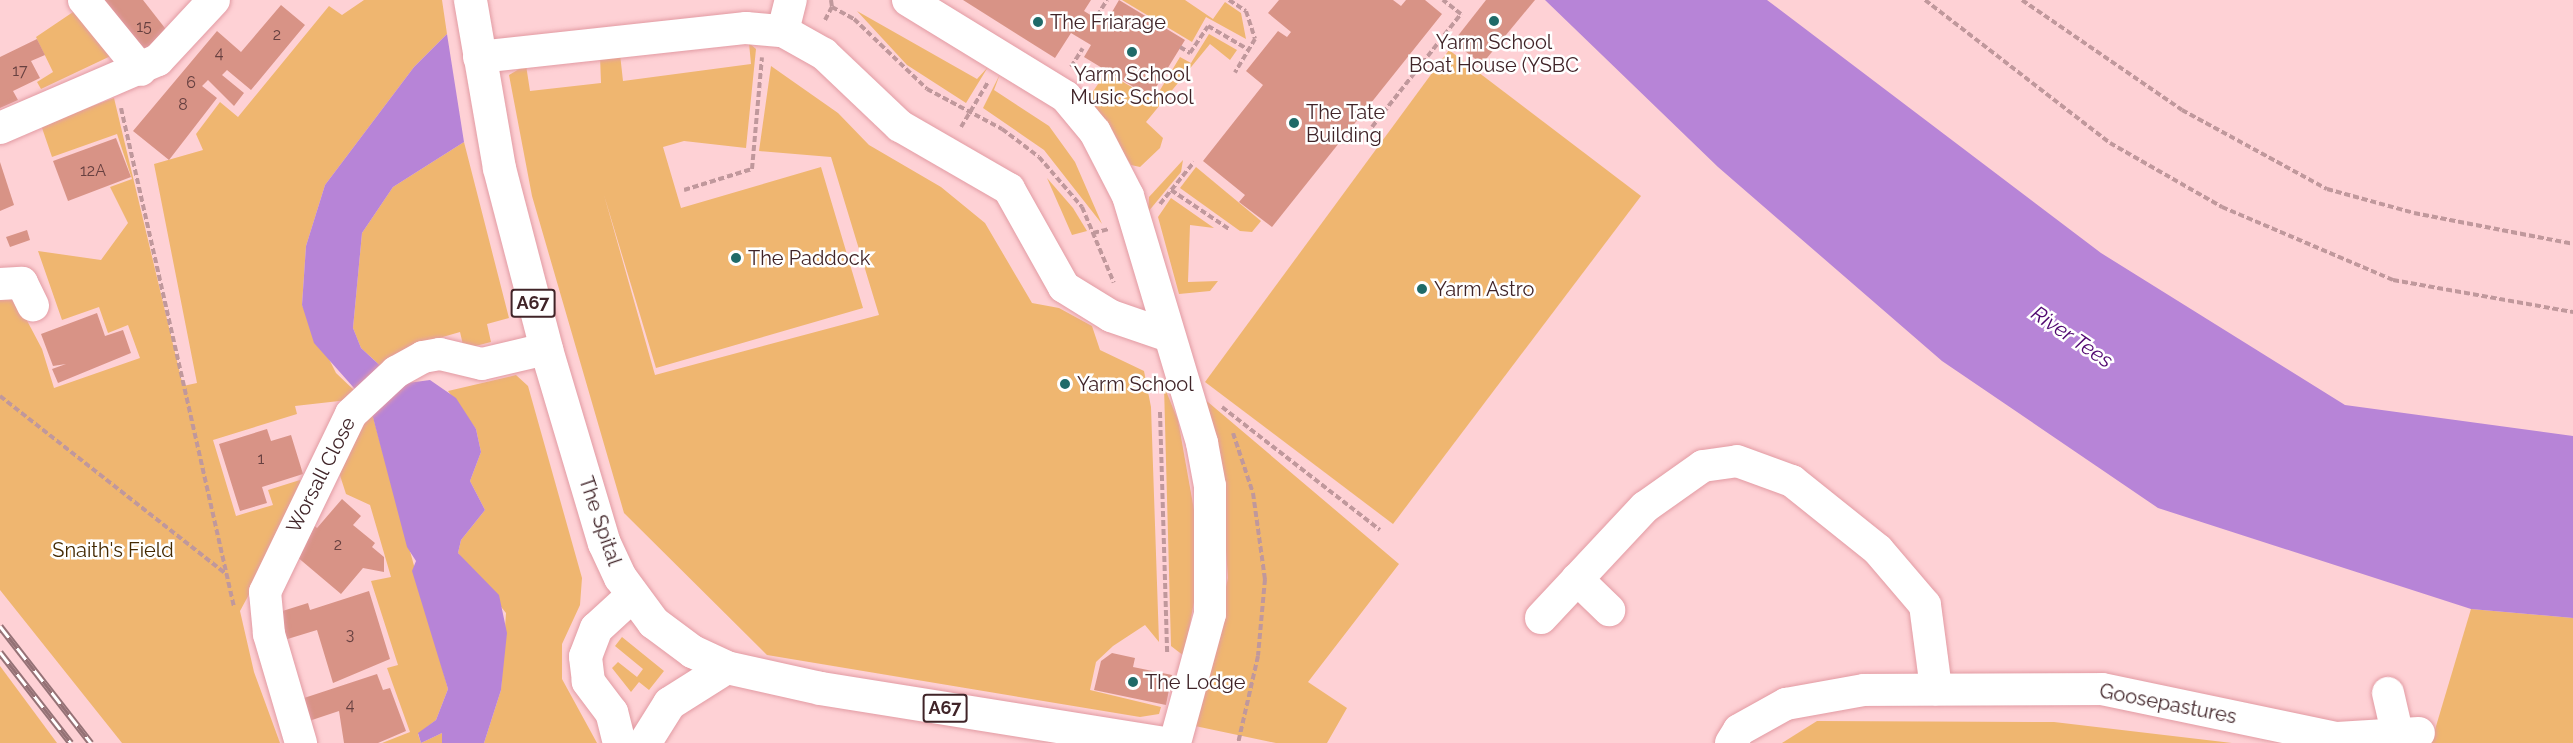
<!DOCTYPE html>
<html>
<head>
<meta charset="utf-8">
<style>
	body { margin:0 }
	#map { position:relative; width:2573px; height:743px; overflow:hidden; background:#fed1d5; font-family:Raleway,sans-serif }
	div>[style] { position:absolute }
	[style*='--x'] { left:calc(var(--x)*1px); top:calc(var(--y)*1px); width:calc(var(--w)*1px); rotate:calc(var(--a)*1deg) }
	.green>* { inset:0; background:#efb670 }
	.water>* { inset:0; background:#b784d7 }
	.building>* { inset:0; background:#d89386 }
	.path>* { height:4px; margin-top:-2px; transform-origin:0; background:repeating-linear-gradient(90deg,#c0989c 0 6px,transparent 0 9px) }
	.roads { filter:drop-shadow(0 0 2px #e29ba3) drop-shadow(0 0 2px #e29ba3) }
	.minor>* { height:32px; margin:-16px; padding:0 16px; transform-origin:16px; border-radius:16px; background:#fff }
	.major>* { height:33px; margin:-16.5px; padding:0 16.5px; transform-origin:16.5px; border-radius:16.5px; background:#fff }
	.rail>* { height:7px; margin-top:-3.5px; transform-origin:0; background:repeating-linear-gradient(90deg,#fff 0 14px,#957276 0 28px); box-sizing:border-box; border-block:2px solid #957276 }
	.dots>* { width:16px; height:16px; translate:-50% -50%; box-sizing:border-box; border:3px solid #fff; border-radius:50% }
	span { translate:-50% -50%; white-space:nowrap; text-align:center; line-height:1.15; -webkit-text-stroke:5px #fff; paint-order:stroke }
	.number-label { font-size:16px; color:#664040 }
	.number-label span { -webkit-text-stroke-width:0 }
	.shield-label span { padding:2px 4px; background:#fff; border:2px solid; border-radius:4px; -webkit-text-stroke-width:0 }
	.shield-label { font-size:18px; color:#402428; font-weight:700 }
	.poi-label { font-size:20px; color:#402428 }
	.left { translate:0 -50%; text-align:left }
	.street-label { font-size:20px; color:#402428 }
	.park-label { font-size:20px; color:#432902 }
	.water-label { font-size:21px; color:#500770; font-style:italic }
</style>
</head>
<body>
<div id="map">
	<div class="green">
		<i style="clip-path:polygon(364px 0,442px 0,447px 34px,414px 67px,325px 185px,306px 246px,302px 305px,336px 373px,357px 393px,348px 400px,295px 406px,297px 414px,213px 440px,236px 516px,273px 505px,268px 490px,300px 480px,304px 493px,240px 611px,254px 672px,280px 743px,122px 743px,0 590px,0 292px,13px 294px,42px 349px,54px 388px,140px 358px,128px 325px,108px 333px,99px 307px,62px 320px,38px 251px,101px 260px,128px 223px,110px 187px,132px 179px,117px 134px,52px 157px,41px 125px,114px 98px,183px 386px,197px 383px,154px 164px,203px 150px,196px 134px,220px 102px,238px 117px,329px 6px,342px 15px)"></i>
		<i style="clip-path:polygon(1122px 0,1185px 0,1213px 19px,1225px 2px,1241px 13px,1246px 39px,1206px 17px,1192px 42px)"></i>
		<i style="clip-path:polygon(79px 8px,117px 53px,41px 89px,37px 82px,53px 72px,36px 37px)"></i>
		<i style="clip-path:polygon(857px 11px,977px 79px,988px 67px,966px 103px,907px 65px)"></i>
		<i style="clip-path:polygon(1209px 34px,1237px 50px,1230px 60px,1210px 44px,1146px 122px,1163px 138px,1160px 148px,1140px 167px,1131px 165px,1088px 99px,1106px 72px,1154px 100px,1180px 57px,1191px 63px)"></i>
		<i style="clip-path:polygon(749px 43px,756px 49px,746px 148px,684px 141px,663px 147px,681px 208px,821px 167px,863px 308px,656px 368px,604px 195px,655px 375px,879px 315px,831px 157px,759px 151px,771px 66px,838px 113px,869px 145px,941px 187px,985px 223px,1032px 303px,1059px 308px,1092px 326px,1100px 350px,1144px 371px,1151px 407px,1159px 642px,1145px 625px,1113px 646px,1096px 662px,1090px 690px,1161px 707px,1159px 714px,1140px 717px,767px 655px,624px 513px,532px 196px,509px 75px,526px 65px,530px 91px,601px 83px,600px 56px,620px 54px,623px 81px,751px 64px)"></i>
		<i style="clip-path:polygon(1449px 50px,1641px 196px,1393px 524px,1205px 382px)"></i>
		<i style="clip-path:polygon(1000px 74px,994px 90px,1049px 126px,1075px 162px,1102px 224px,1044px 150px,983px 108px)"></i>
		<i style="clip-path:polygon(464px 142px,509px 318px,487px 324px,491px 342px,464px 349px,460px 332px,415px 345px,385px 370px,361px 348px,353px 328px,362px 233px,393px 187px)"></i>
		<i style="clip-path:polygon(1183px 160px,1181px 172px,1148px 212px,1149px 197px)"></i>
		<i style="clip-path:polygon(1196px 167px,1261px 221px,1252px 232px,1240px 231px,1180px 188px)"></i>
		<i style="clip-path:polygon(1047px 178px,1073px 208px,1087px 231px,1072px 235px)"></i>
		<i style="clip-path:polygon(1171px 198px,1214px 228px,1190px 225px,1188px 282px,1218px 281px,1210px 291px,1179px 294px,1158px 217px)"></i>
		<i style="clip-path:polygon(516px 375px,528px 386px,582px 578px,580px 605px,562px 644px,562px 679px,597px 743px,484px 743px,501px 690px,506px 613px,458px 553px,461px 540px,485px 510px,470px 481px,481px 452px,476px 429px,448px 391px)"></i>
		<i style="clip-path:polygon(1164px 386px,1178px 420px,1194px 510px,1194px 602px,1184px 656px,1171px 646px)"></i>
		<i style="clip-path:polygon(1202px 397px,1399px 564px,1308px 682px,1347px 708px,1327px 743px,1276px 743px,1195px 726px,1228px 578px,1221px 483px)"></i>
		<i style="clip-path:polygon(370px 406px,448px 689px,436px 720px,418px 734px,421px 743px,442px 733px,442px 743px,382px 743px,410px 732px,387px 668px,398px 665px,371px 581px,391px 577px,370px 505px,346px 494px,336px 463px)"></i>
		<i style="clip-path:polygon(2471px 609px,2573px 618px,2573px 743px,2431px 743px)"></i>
		<i style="clip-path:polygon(622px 637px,664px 671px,649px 690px,639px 682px,631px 692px,612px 668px,618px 662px,637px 677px,643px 669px,615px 646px)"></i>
		<i style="clip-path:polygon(0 666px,57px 743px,0 743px)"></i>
		<i style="clip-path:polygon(1817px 721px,2054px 722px,2232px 743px,1782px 743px)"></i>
	</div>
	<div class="water">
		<i style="clip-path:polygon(1545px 0,1767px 0,2101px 253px,2345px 405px,2573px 436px,2573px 618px,2471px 609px,2158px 508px,1942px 361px,1718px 167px)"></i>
		<i style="clip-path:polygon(447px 34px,464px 142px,393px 187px,362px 233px,353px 328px,361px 348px,400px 384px,430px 380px,456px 398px,476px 429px,481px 452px,470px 481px,485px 510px,461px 540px,458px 553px,499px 595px,507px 633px,501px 690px,484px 743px,442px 743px,442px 733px,421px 743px,418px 733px,436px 720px,448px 689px,412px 571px,416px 561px,407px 547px,370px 406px,314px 343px,302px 305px,306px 246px,325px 185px,414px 67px)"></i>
	</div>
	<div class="building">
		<i style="clip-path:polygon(102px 0,143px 0,168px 32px,140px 52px)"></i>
		<i style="clip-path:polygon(963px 0,1091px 0,1084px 11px,1105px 24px,1119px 0,1185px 40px,1150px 97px,1084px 57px,1091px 45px,1071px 33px,1055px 58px)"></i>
		<i style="clip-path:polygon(1279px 0,1393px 0,1401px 6px,1406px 0,1425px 0,1442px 14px,1272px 227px,1239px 202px,1245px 195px,1203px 161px,1263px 85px,1246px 71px,1278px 31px,1287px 37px,1291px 32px,1268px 13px)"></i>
		<i style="clip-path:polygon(1486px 0,1535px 0,1482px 64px,1453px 42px)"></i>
		<i style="clip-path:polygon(281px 5px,305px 25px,251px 90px,227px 70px,222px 75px,244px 93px,234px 106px,208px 80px,202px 86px,217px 98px,169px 160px,133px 131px,217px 31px,241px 52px)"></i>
		<i style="clip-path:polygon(37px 39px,45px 55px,31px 61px,40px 78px,13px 91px,18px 100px,0 108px,0 57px)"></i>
		<i style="clip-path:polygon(116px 138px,131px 177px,68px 201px,53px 161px)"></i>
		<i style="clip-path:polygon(0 162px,14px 205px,0 211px)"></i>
		<i style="clip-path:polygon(27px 230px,30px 240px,10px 247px,6px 237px)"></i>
		<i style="clip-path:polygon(97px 313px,105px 336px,123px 330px,131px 353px,58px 383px,52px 369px,66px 364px,53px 366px,41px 334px)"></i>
		<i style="clip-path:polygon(267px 429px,271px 441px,291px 435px,303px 474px,262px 487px,267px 503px,240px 511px,219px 444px)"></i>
		<i style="clip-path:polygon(342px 499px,361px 516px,353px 525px,375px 543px,372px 547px,384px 557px,384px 572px,363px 568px,341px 594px,296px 556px,309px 521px,317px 528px)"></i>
		<i style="clip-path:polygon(369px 591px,390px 659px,333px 683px,317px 630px,281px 641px,273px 614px,308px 603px,310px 610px)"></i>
		<i style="clip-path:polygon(1112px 653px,1135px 658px,1133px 667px,1172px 675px,1166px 705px,1094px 690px,1101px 661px)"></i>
		<i style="clip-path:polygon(377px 674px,383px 690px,390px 688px,406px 731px,378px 743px,344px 743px,339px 711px,309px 721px,301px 699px)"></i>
	</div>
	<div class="path">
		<i style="--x:831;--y:0;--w:7;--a:82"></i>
		<i style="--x:1229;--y:0;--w:20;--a:33"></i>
		<i style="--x:1246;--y:11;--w:29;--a:72"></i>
		<i style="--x:1255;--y:39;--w:39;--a:121"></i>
		<i style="--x:1925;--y:0;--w:234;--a:37.7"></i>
		<i style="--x:2110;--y:143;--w:129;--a:29.7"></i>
		<i style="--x:2222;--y:207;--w:186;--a:23.1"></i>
		<i style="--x:2393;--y:280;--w:183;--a:10.1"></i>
		<i style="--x:2022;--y:0;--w:194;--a:34.5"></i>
		<i style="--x:2182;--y:110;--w:165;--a:28.6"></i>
		<i style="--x:2327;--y:189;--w:90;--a:15.4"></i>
		<i style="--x:2414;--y:213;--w:162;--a:11"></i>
		<i style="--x:1097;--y:16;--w:19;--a:-58"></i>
		<i style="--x:825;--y:20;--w:15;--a:-62"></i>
		<i style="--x:832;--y:7;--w:25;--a:29"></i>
		<i style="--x:854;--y:19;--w:101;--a:43.8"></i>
		<i style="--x:927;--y:89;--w:85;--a:28.1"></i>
		<i style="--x:1002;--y:129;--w:46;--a:37.1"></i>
		<i style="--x:1039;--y:157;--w:66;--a:49.3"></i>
		<i style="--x:1082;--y:207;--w:82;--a:67.2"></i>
		<i style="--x:1180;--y:47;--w:12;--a:31"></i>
		<i style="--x:1190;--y:53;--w:32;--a:-56"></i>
		<i style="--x:1208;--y:26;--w:48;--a:30.3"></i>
		<i style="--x:1071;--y:67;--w:22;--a:-58"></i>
		<i style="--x:121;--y:108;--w:512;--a:77.24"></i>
		<i style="--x:961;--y:127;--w:52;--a:-59"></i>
		<i style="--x:1372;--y:127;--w:144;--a:-51.8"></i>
		<i style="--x:1461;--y:14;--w:23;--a:-142"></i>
		<i style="--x:684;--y:190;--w:71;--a:-17.2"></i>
		<i style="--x:752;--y:169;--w:112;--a:-84.9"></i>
		<i style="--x:1171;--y:190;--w:70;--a:33.9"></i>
		<i style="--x:1160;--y:204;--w:54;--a:-51"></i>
		<i style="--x:1093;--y:233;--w:16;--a:-14"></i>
		<i style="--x:0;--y:396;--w:288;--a:38.2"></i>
		<i style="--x:1222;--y:407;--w:200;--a:37.9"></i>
		<i style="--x:1160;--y:412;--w:242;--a:88.3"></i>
		<i style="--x:1233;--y:433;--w:63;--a:71.6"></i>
		<i style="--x:1253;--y:493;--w:87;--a:82.1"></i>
		<i style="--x:1265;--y:579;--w:77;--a:95.2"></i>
		<i style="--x:1258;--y:656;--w:89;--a:102.9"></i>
	</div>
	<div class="roads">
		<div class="minor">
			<i style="--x:84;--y:0;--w:90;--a:50.8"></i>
			<i style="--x:908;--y:0;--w:185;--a:31.5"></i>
			<i style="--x:1066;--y:97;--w:45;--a:50.4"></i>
			<i style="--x:1095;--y:132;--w:72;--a:62.7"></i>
			<i style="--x:1128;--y:196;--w:258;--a:73.3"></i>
			<i style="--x:1202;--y:443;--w:44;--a:79.5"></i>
			<i style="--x:1210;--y:486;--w:128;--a:90"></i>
			<i style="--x:1210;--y:614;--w:134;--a:105.2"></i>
			<i style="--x:783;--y:31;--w:32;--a:-76"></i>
			<i style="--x:479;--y:57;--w:269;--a:-6.2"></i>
			<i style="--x:746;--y:28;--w:37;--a:5"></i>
			<i style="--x:783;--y:31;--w:47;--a:29.3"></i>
			<i style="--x:824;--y:54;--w:105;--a:43.5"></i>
			<i style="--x:900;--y:126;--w:126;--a:30"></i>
			<i style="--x:1009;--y:189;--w:112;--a:60.7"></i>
			<i style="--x:1064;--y:287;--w:55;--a:31.7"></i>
			<i style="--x:1111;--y:316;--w:61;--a:19"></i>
			<i style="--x:0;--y:128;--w:172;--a:-23.3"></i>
			<i style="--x:158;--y:60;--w:82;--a:-47"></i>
			<i style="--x:0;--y:284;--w:22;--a:-3"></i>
			<i style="--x:22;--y:283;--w:25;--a:64"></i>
			<i style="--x:1577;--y:579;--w:45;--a:44.1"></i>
			<i style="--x:1541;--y:618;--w:152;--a:-46.9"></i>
			<i style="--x:1645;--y:507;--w:71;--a:-35.3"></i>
			<i style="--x:1703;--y:466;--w:34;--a:-8"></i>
			<i style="--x:1737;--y:461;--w:59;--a:20"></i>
			<i style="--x:1792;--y:481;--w:110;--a:38.7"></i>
			<i style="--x:1878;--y:550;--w:72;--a:49.5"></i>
			<i style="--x:1925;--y:605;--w:85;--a:82.5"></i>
			<i style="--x:2388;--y:693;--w:40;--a:77"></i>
			<i style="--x:301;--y:743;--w:114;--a:-106.4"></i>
			<i style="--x:269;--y:634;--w:42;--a:-95.4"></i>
			<i style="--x:265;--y:592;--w:198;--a:-64.2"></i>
			<i style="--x:351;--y:414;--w:62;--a:-43"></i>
			<i style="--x:396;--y:372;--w:31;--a:-29"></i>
			<i style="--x:423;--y:357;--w:17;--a:-10"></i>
			<i style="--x:440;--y:354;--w:43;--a:13.4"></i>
			<i style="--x:482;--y:364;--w:66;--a:-13.2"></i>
			<i style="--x:1731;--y:743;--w:15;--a:-58"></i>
			<i style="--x:1739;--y:730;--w:54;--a:-29"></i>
			<i style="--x:1786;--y:704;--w:79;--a:-10.2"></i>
			<i style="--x:1864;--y:690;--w:238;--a:-0.2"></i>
			<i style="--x:2102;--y:689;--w:240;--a:11.8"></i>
			<i style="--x:2337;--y:738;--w:82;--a:-3.5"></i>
		</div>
		<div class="major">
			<i style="--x:470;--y:0;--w:170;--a:80.2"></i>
			<i style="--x:499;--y:168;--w:187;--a:75.4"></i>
			<i style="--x:546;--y:349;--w:202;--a:73.4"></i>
			<i style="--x:604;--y:543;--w:38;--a:65"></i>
			<i style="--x:620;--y:577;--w:56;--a:53.7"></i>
			<i style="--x:653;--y:622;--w:49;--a:36.6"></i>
			<i style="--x:692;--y:651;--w:38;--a:25"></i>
			<i style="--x:726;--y:667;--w:96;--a:12.6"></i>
			<i style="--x:820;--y:688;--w:348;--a:9.1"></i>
			<i style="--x:619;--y:743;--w:32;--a:-104"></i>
			<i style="--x:611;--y:712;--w:39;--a:-127"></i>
			<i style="--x:588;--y:681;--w:25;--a:-97"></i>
			<i style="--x:585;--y:656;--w:30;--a:-69"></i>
			<i style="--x:596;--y:628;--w:49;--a:-42.5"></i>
			<i style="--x:644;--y:743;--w:47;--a:-58"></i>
			<i style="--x:669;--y:703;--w:67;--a:-32.3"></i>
		</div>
	</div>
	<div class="rail">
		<i style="--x:0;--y:626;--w:148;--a:52.1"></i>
		<i style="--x:0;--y:652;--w:115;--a:52"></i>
	</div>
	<div class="dots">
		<i style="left:1494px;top:21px;background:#1f6a68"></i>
		<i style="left:1038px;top:22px;background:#1f6a68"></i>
		<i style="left:1132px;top:52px;background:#1f6a68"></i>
		<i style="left:1294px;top:123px;background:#1f6a68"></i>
		<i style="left:736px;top:258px;background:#1f6a68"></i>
		<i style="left:1422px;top:289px;background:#1f6a68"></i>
		<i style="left:1065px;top:384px;background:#1f6a68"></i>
		<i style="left:1133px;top:682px;background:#1f6a68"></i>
	</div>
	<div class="number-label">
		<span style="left:144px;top:27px">15</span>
		<span style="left:277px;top:35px">2</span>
		<span style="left:219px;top:53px">4</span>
		<span style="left:20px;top:71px">17</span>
		<span style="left:191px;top:83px">6</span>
		<span style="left:183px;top:105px">8</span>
		<span style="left:93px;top:171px">12A</span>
		<span style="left:261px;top:459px">1</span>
		<span style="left:338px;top:545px">2</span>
		<span style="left:350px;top:635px">3</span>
		<span style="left:350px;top:705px">4</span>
	</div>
	<div class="shield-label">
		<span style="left:533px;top:303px">A67</span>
		<span style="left:945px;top:708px">A67</span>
	</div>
	<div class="poi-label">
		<span class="left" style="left:1050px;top:22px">The Friarage</span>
		<span style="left:1494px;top:54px">Yarm School<br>Boat House (YSBC</span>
		<span style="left:1132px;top:86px">Yarm School<br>Music School</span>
		<span class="left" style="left:1306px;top:124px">The Tate<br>Building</span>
		<span class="left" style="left:748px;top:258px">The Paddock</span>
		<span class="left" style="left:1434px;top:289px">Yarm Astro</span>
		<span class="left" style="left:1077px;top:384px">Yarm School</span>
		<span class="left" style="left:1145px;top:682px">The Lodge</span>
	</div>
	<div class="street-label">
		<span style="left:321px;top:475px;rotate:-63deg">Worsall Close</span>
		<span style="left:600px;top:521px;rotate:71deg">The Spital</span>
		<span style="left:2168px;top:704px;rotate:11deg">Goosepastures</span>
	</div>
	<div class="park-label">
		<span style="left:113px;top:550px">Snaith's Field</span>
	</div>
	<div class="water-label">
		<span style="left:2072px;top:337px;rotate:34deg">River Tees</span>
	</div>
</div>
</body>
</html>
